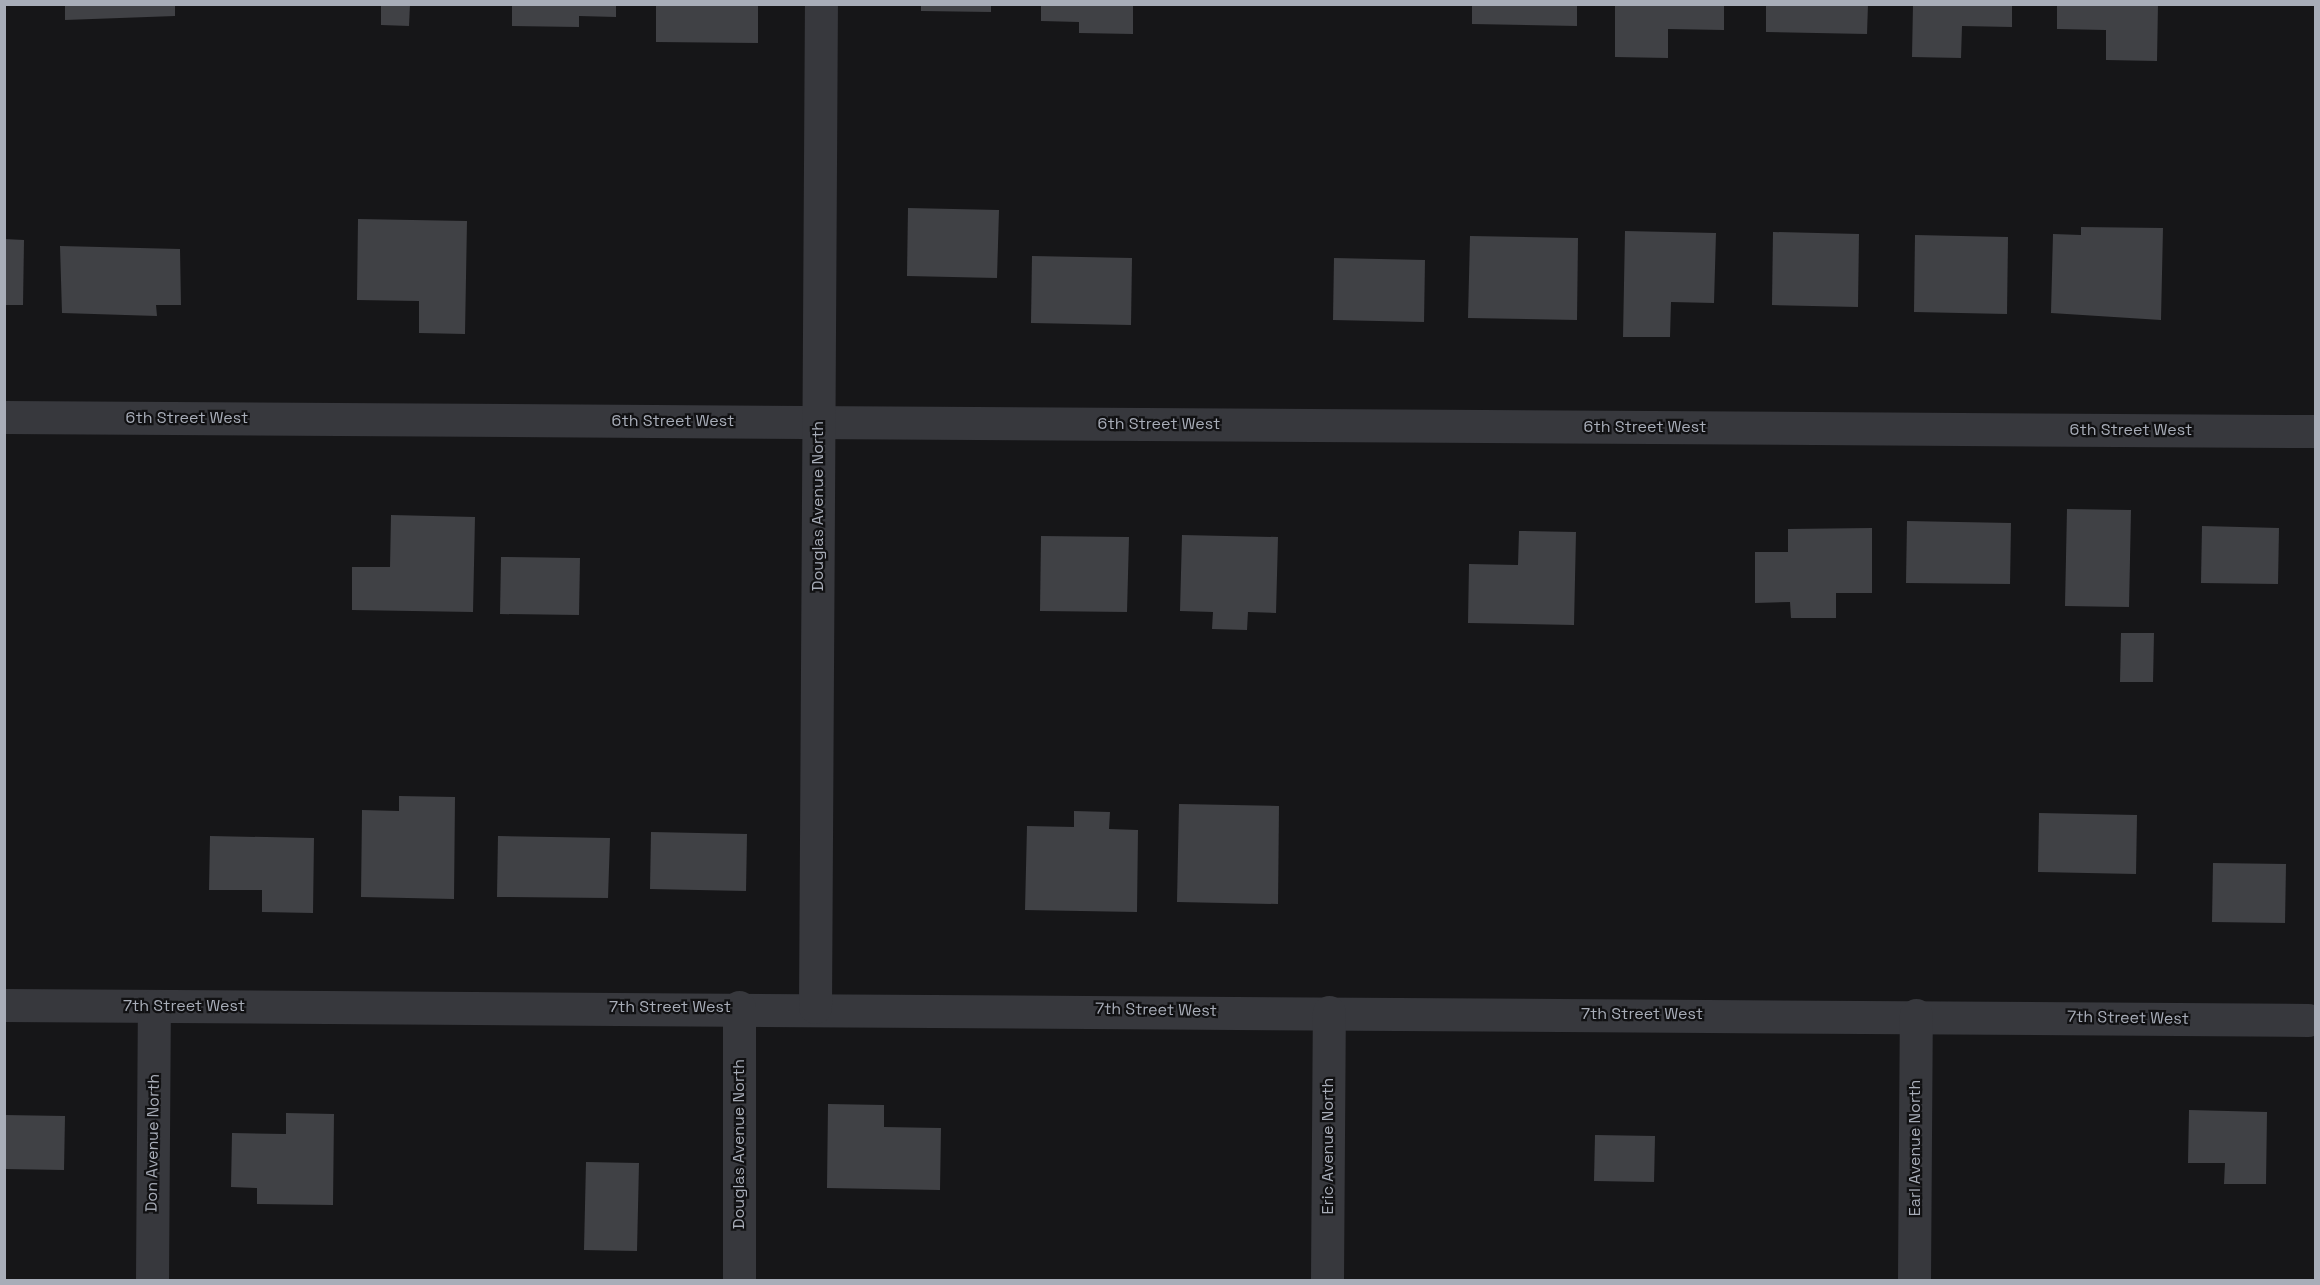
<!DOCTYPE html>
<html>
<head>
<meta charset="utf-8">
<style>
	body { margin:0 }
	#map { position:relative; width:2320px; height:1285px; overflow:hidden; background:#161618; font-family:"Space Grotesk",sans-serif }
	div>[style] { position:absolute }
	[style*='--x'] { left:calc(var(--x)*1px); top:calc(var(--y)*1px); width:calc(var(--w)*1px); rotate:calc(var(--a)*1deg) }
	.building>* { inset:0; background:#404145 }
	.minor>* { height:33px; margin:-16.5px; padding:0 16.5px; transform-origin:16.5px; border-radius:16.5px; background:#37383d }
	span { translate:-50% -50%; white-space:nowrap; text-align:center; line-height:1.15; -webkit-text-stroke:4.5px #111113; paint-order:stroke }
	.street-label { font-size:16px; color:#a8adb8 }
	.frame { position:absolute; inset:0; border:6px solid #a8adb8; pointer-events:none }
</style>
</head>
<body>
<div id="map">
	<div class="building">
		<i style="clip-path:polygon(65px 4px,175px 4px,175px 16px,65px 20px)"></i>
		<i style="clip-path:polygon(381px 4px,410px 4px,409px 26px,381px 25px)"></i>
		<i style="clip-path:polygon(512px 4px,616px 4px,616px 17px,579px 16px,579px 27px,512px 26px)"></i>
		<i style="clip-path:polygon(656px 4px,758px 4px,758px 43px,656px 42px)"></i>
		<i style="clip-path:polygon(921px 4px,991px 4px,991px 12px,921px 11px)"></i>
		<i style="clip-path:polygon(1041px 4px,1133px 4px,1133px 34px,1079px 33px,1079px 22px,1041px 21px)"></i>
		<i style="clip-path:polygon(1472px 4px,1577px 4px,1577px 26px,1472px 24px)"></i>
		<i style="clip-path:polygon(1615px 4px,1724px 4px,1724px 30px,1668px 29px,1668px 58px,1615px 57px)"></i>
		<i style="clip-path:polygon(1766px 4px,1868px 4px,1867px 34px,1766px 32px)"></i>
		<i style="clip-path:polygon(1913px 4px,2012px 4px,2012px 27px,1962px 26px,1961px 58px,1912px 57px)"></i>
		<i style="clip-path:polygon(2057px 4px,2158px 4px,2157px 61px,2106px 60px,2106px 30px,2057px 29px)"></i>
		<i style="clip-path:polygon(908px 208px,999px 210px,997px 278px,907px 276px)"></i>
		<i style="clip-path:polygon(358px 219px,467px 221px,465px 334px,419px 333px,419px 301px,357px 300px)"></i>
		<i style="clip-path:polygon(2081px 227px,2163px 228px,2161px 320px,2051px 313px,2053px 234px,2081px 235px)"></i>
		<i style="clip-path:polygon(1625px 231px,1716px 233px,1714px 303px,1671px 302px,1670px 337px,1623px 337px)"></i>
		<i style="clip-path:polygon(1773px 232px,1859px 234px,1858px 307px,1772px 305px)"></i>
		<i style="clip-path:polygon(1915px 235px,2008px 237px,2007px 314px,1914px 312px)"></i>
		<i style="clip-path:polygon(1470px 236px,1578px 238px,1577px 320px,1468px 318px)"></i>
		<i style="clip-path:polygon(4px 239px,24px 240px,23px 305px,4px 305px)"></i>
		<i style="clip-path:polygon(60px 246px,180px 249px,181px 305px,156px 305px,157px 316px,62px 313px)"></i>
		<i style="clip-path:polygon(1032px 256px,1132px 258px,1131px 325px,1031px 323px)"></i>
		<i style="clip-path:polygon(1334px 258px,1425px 260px,1424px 322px,1333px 320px)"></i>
		<i style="clip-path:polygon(2067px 509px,2131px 510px,2129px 607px,2065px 606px)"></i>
		<i style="clip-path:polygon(391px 515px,475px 517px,473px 612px,352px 610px,352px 567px,390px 567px)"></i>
		<i style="clip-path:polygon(1907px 521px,2011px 523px,2010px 584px,1906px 583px)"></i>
		<i style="clip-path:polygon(2202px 526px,2279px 528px,2278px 584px,2201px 583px)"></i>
		<i style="clip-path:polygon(1872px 528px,1872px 593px,1836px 593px,1836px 618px,1791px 618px,1790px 602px,1755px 603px,1755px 552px,1788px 552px,1788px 529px)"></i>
		<i style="clip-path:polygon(1519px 531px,1576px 532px,1574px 625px,1468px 623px,1469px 564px,1518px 565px)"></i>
		<i style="clip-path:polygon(1182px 535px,1278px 537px,1276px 613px,1248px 612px,1247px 630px,1212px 629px,1213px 612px,1180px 611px)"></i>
		<i style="clip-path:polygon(1041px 536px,1129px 537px,1127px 612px,1040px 611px)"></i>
		<i style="clip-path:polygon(501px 557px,580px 558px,579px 615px,500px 614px)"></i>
		<i style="clip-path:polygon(2121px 633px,2154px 633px,2153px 682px,2120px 682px)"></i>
		<i style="clip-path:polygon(399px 796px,455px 797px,454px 899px,361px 897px,362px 810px,399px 811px)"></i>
		<i style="clip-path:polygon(1179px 804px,1279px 806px,1278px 904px,1177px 902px)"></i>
		<i style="clip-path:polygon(1074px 811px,1110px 812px,1109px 829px,1138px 830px,1137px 912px,1025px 910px,1027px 826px,1074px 827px)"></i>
		<i style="clip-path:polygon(2039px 813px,2137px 815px,2136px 874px,2038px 872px)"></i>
		<i style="clip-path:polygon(651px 832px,747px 834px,746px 891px,650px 889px)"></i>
		<i style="clip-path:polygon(210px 836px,314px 838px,313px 913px,262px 912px,262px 890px,209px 890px)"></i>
		<i style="clip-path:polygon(498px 836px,610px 838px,608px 898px,497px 897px)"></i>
		<i style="clip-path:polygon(2213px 863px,2286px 864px,2285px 923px,2212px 922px)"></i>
		<i style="clip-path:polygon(828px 1104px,884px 1105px,884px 1127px,941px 1128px,940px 1190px,827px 1188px)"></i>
		<i style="clip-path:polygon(2189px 1110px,2267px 1112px,2266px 1184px,2224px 1184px,2225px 1163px,2188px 1163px)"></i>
		<i style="clip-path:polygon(286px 1113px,334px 1114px,333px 1205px,257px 1204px,257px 1188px,231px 1187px,232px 1133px,286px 1134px)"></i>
		<i style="clip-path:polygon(4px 1115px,65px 1116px,64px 1170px,4px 1169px)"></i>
		<i style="clip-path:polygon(1595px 1135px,1655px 1136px,1654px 1182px,1594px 1181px)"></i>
		<i style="clip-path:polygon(586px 1162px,639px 1163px,637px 1251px,584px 1250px)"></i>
	</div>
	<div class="minor">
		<i style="--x:4;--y:417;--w:2310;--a:0.35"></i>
		<i style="--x:4;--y:1005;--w:2304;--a:0.37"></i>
		<i style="--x:739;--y:1007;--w:273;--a:90"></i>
		<i style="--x:815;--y:1007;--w:1003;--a:-89.66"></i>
		<i style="--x:152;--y:1280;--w:274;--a:-89.6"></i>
		<i style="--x:1327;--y:1280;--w:268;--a:-89.6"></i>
		<i style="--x:1914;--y:1280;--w:265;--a:-89.6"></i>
	</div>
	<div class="street-label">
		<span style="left:187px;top:418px">6th Street West</span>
		<span style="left:673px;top:421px">6th Street West</span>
		<span style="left:1159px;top:424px">6th Street West</span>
		<span style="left:1645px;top:427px">6th Street West</span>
		<span style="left:2131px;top:430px">6th Street West</span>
		<span style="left:818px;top:506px;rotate:-90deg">Douglas Avenue North</span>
		<span style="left:184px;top:1006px">7th Street West</span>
		<span style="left:670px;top:1007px">7th Street West</span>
		<span style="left:1156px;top:1010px;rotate:1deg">7th Street West</span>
		<span style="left:1642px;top:1014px">7th Street West</span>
		<span style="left:2128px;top:1018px;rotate:1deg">7th Street West</span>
		<span style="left:153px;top:1143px;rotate:-89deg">Don Avenue North</span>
		<span style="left:739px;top:1144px;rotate:-90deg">Douglas Avenue North</span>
		<span style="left:1328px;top:1146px;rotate:-90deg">Eric Avenue North</span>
		<span style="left:1915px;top:1148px;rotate:-90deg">Earl Avenue North</span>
	</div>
	<div class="frame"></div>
</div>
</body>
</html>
